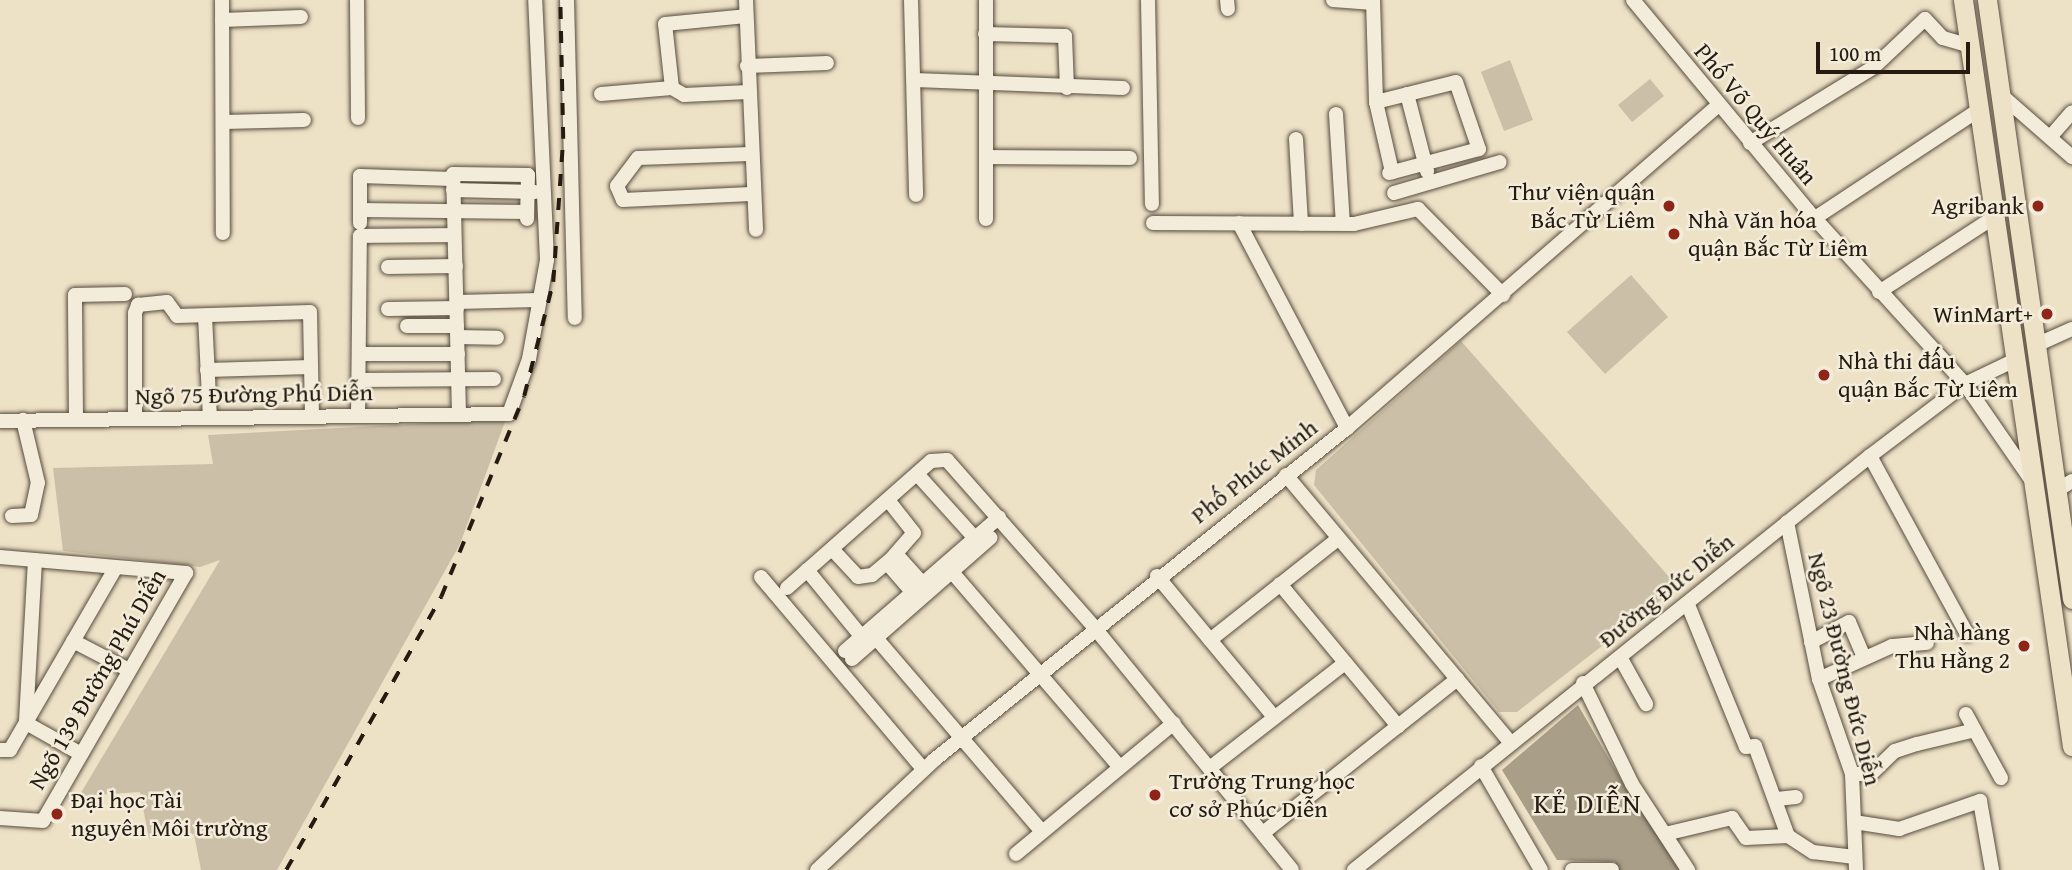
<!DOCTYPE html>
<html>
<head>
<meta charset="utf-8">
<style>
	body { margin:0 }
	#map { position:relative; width:2072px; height:870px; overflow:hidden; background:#ede1c6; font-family:"Gentium Book Plus",serif }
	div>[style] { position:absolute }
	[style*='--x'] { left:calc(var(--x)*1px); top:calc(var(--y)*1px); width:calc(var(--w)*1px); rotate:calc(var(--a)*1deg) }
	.green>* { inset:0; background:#cbbfa7 }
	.water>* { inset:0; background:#a99e88 }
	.roads { filter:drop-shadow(0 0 2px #574c3e) drop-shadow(0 0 2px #574c3e) }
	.minor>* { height:14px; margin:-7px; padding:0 7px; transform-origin:7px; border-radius:7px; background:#f3ecda }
	.major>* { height:19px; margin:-9.5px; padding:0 9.5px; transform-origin:9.5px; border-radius:9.5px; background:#ede1c6 }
	.rail>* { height:3.5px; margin-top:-1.75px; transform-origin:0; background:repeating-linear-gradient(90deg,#251b11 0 12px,transparent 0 24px) }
	.dots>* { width:19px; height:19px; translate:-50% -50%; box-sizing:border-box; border:4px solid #f3ecda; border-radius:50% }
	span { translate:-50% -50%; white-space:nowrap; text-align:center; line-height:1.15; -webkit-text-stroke:5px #f3ecda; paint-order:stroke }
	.street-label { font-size:24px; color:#251b11 }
	.poi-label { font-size:24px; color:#251b11 }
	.right { translate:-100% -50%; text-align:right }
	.left { translate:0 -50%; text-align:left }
	.quarter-label { font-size:28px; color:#251b11; letter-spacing:2px }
	.scale { position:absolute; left:1816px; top:42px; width:154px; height:32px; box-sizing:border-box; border:4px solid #251b11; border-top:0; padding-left:9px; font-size:21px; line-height:24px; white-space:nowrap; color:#251b11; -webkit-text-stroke:5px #f3ecda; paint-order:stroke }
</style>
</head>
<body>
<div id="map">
	<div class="green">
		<i style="clip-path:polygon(1510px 60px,1533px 120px,1504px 131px,1481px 72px)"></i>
		<i style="clip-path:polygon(1650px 79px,1664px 96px,1632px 122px,1618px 105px)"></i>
		<i style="clip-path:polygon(1631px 275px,1668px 317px,1605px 374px,1567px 332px)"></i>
		<i style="clip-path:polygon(1461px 341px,1678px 587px,1517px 712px,1499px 712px,1314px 485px,1316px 470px)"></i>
		<i style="clip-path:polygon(506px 419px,460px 544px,277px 870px,201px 870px,194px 834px,149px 839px,140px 792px,79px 796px,220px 560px,200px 567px,63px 551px,53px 468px,213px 464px,208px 435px)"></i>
	</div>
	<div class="water">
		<i style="clip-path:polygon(1578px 705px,1631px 797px,1684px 870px,1618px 870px,1615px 862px,1557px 860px,1502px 770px)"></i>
	</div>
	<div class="roads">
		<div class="minor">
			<i style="--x:222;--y:0;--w:233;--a:89.8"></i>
			<i style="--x:357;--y:0;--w:118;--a:89.5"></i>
			<i style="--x:567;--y:0;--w:318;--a:88.6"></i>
			<i style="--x:746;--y:0;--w:230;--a:87.5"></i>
			<i style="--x:911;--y:0;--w:195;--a:88.5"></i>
			<i style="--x:986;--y:0;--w:219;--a:90"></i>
			<i style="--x:1148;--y:0;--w:204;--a:88.9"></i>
			<i style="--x:1227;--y:0;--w:9;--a:84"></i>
			<i style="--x:1333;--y:0;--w:40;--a:4.3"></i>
			<i style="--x:1373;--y:0;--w:102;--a:88.3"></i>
			<i style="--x:1376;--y:102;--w:72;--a:77.1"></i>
			<i style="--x:1633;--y:0;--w:274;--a:50.3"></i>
			<i style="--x:1808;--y:211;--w:234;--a:47.8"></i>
			<i style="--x:1965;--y:384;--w:118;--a:55.4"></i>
			<i style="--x:222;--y:20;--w:79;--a:-2.2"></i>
			<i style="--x:985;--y:34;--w:80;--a:1.4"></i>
			<i style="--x:1065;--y:36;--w:52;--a:87.8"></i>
			<i style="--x:747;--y:66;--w:80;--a:-2.1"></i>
			<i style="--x:915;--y:80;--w:208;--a:2.2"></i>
			<i style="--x:672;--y:88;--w:64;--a:-96.2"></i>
			<i style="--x:665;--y:24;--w:81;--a:-5.6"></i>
			<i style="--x:672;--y:88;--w:14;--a:30"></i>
			<i style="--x:684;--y:95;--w:64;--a:-2.7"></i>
			<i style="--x:601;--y:94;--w:71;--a:-4.8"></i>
			<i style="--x:1407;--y:94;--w:80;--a:75.4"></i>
			<i style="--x:2000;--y:94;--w:96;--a:41.2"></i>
			<i style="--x:1376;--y:102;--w:82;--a:-14"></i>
			<i style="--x:1456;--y:82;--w:71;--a:71.1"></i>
			<i style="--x:1479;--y:149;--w:93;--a:165.1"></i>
			<i style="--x:1336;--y:114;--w:110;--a:86.4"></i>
			<i style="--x:224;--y:122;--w:80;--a:-1.4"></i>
			<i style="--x:2052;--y:135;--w:30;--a:-49"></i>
			<i style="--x:1296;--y:139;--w:85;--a:86.6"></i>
			<i style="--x:1750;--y:143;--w:145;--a:-31.5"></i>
			<i style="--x:1874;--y:67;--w:70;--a:-43.3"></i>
			<i style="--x:1925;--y:19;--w:26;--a:47"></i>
			<i style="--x:1943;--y:38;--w:26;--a:16"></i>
			<i style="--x:750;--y:154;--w:112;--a:178"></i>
			<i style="--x:638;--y:158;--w:35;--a:127"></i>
			<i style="--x:617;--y:186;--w:15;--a:67"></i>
			<i style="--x:623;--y:200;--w:128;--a:-2.7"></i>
			<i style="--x:986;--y:157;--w:144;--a:0.4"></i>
			<i style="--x:453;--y:190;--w:82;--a:1.4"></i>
			<i style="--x:1394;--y:193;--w:110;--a:-16.3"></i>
			<i style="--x:360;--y:210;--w:34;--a:-90"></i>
			<i style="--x:360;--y:176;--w:92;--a:1.9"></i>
			<i style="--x:1815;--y:218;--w:194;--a:-33.4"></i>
			<i style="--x:360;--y:223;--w:13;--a:-90"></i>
			<i style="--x:360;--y:210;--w:167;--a:0.7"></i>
			<i style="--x:1153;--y:223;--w:201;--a:0.3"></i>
			<i style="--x:1354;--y:224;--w:66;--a:-13.2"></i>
			<i style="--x:1418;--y:209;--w:121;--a:45.3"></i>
			<i style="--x:1239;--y:223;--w:232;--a:62.2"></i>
			<i style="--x:388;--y:267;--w:68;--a:-0.8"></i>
			<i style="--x:1879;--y:292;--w:136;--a:-33"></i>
			<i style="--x:457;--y:302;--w:81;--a:-1.4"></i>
			<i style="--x:388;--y:309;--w:69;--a:-0.8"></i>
			<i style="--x:205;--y:316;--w:101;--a:87.2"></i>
			<i style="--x:407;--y:326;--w:50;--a:0"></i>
			<i style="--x:458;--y:337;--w:39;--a:1"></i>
			<i style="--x:2036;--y:345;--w:39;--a:-24"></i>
			<i style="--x:359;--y:354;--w:99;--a:0"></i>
			<i style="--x:207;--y:370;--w:104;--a:-1.7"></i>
			<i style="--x:358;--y:380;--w:136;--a:-0.4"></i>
			<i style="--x:459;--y:414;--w:240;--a:-91.4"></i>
			<i style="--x:453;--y:174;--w:75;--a:0.8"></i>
			<i style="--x:528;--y:175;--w:44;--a:91.3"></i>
			<i style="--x:358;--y:416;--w:180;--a:-89.4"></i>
			<i style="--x:360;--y:236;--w:94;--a:-0.6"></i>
			<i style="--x:135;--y:418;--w:105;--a:-90"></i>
			<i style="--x:135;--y:313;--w:9;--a:-69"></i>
			<i style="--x:138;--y:305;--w:29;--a:-6"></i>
			<i style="--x:167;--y:302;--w:17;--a:54"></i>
			<i style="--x:177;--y:316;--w:133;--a:-1.7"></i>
			<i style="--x:310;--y:312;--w:104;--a:88.9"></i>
			<i style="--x:76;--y:419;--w:124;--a:-90.5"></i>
			<i style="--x:75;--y:295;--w:50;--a:-1.1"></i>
			<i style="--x:0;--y:421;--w:509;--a:-0.79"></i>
			<i style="--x:509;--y:414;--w:59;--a:-70"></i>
			<i style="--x:529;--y:359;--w:101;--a:-79.7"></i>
			<i style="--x:547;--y:260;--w:260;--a:-92.6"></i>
			<i style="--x:1870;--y:456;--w:203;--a:61.4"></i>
			<i style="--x:917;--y:474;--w:85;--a:47.9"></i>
			<i style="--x:1286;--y:475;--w:349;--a:50"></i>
			<i style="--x:2056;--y:491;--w:19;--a:-32"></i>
			<i style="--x:12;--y:516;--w:19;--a:-3"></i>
			<i style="--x:31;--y:515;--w:33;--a:-78"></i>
			<i style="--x:38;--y:483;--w:65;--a:-103.4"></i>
			<i style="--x:1787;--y:522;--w:160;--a:78.5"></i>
			<i style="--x:1819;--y:679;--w:101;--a:70.8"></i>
			<i style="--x:1852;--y:774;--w:96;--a:87.6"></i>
			<i style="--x:832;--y:549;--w:38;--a:47"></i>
			<i style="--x:858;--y:577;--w:14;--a:-8"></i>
			<i style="--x:872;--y:575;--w:26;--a:-40"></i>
			<i style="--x:892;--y:558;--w:33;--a:-49"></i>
			<i style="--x:914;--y:533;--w:42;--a:-128.2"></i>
			<i style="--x:896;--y:554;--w:39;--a:48"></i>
			<i style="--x:0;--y:557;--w:187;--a:4.9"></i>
			<i style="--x:186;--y:573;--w:286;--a:120"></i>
			<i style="--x:43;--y:821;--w:43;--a:-176"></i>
			<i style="--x:35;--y:560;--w:163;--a:93.2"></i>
			<i style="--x:26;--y:723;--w:63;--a:29.4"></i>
			<i style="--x:887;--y:563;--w:37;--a:49"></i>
			<i style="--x:807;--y:570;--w:85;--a:50.7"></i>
			<i style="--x:952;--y:572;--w:257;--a:49.3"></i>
			<i style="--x:1157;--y:576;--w:183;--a:50.3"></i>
			<i style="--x:761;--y:577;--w:251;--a:49.8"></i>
			<i style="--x:1280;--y:584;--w:185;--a:50.3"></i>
			<i style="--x:787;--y:588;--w:192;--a:-41.4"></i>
			<i style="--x:931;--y:461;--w:16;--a:-4"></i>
			<i style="--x:947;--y:460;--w:222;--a:48.6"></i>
			<i style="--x:1094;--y:627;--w:313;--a:50.8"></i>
			<i style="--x:1688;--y:605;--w:153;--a:67.8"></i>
			<i style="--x:1746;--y:747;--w:9;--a:-6"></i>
			<i style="--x:1755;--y:746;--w:96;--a:69.9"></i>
			<i style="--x:876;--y:638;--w:255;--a:49.4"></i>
			<i style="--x:1210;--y:640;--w:164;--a:-38.3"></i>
			<i style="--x:73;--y:641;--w:63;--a:27.4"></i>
			<i style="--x:1811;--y:642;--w:43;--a:-27.8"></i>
			<i style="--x:1849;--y:622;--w:39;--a:67"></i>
			<i style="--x:845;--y:651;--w:204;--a:-41"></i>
			<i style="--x:1620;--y:657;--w:54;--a:61"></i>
			<i style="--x:852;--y:659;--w:184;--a:-41.2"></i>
			<i style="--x:1819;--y:679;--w:80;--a:-24.3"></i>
			<i style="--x:1892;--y:646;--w:35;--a:-5"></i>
			<i style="--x:1583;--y:683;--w:112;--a:64.1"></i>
			<i style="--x:1632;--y:784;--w:103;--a:56.9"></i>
			<i style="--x:1966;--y:714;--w:73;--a:61.3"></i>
			<i style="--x:0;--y:750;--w:10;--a:0"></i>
			<i style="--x:10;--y:750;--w:211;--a:-59.9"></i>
			<i style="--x:1481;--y:766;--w:120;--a:60"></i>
			<i style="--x:1211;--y:767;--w:170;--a:-37.8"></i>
			<i style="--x:1852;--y:774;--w:19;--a:0"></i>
			<i style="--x:1871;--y:774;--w:33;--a:-44"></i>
			<i style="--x:1895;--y:751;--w:23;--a:-18"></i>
			<i style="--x:1917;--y:744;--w:56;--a:-13.5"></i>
			<i style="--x:1777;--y:799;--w:19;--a:-6"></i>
			<i style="--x:1854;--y:822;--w:46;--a:8.8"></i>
			<i style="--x:1899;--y:829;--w:86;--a:-19.1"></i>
			<i style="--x:1980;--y:801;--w:70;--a:80.1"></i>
			<i style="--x:1263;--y:833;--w:248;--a:-38.4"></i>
			<i style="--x:1665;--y:834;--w:69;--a:-13.4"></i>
			<i style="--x:1732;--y:818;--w:24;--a:55"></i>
			<i style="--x:1746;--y:838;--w:42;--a:-2.7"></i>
			<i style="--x:1788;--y:836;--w:30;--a:33"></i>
			<i style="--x:1813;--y:852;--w:42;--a:6.8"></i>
			<i style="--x:1016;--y:854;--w:205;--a:-39.7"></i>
			<i style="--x:817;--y:870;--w:161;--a:-43.2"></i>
			<i style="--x:934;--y:760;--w:530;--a:-38.79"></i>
			<i style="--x:1347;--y:428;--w:491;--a:-41"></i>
			<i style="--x:1354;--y:870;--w:662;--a:-38.74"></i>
			<i style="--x:1870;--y:456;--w:119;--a:-37.2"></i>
			<i style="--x:1965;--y:384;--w:55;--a:-25.6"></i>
			<i style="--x:1572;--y:870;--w:40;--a:0"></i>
		</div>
		<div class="major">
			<i style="--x:1963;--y:0;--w:754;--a:81.69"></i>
			<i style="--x:1987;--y:0;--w:605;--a:81.92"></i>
		</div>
	</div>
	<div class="rail">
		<i style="--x:286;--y:870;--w:314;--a:-60.4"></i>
		<i style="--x:441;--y:597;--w:217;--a:-67.6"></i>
		<i style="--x:524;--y:396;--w:118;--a:-75.7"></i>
		<i style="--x:553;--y:282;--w:143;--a:-86"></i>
		<i style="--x:563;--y:139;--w:139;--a:-91.2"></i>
	</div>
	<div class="dots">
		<i style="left:1669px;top:206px;background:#8f2418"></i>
		<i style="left:2038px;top:206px;background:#8f2418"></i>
		<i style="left:1674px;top:234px;background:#8f2418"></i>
		<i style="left:2047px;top:314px;background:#8f2418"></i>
		<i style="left:1824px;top:375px;background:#8f2418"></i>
		<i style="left:2024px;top:646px;background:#8f2418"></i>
		<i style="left:1155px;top:795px;background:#8f2418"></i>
		<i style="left:57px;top:814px;background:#8f2418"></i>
	</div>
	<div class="street-label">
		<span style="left:1756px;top:114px;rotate:50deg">Phố Võ Quý Huân</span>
		<span style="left:254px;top:394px;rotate:-1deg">Ngõ 75 Đường Phú Diễn</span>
		<span style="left:1254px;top:471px;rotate:-38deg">Phố Phúc Minh</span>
		<span style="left:1666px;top:590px;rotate:-39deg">Đường Đức Diễn</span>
		<span style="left:1845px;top:669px;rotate:76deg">Ngõ 23 Đường Đức Diễn</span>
		<span style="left:97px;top:679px;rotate:-60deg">Ngõ 139 Đường Phú Diễn</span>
	</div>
	<div class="poi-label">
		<span class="right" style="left:1655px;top:206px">Thư viện quận<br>Bắc Từ Liêm</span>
		<span class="right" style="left:2024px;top:206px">Agribank</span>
		<span class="left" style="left:1688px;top:234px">Nhà Văn hóa<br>quận Bắc Từ Liêm</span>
		<span class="right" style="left:2033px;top:314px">WinMart+</span>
		<span class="left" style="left:1838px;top:375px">Nhà thi đấu<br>quận Bắc Từ Liêm</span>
		<span class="right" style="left:2010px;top:646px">Nhà hàng<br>Thu Hằng 2</span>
		<span class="left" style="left:1169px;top:795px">Trường Trung học<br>cơ sở Phúc Diễn</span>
		<span class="left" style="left:71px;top:814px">Đại học Tài<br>nguyên Môi trường</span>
	</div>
	<div class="quarter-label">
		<span style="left:1588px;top:803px">KẺ DIỄN</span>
	</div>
	<div class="scale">100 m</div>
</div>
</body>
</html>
